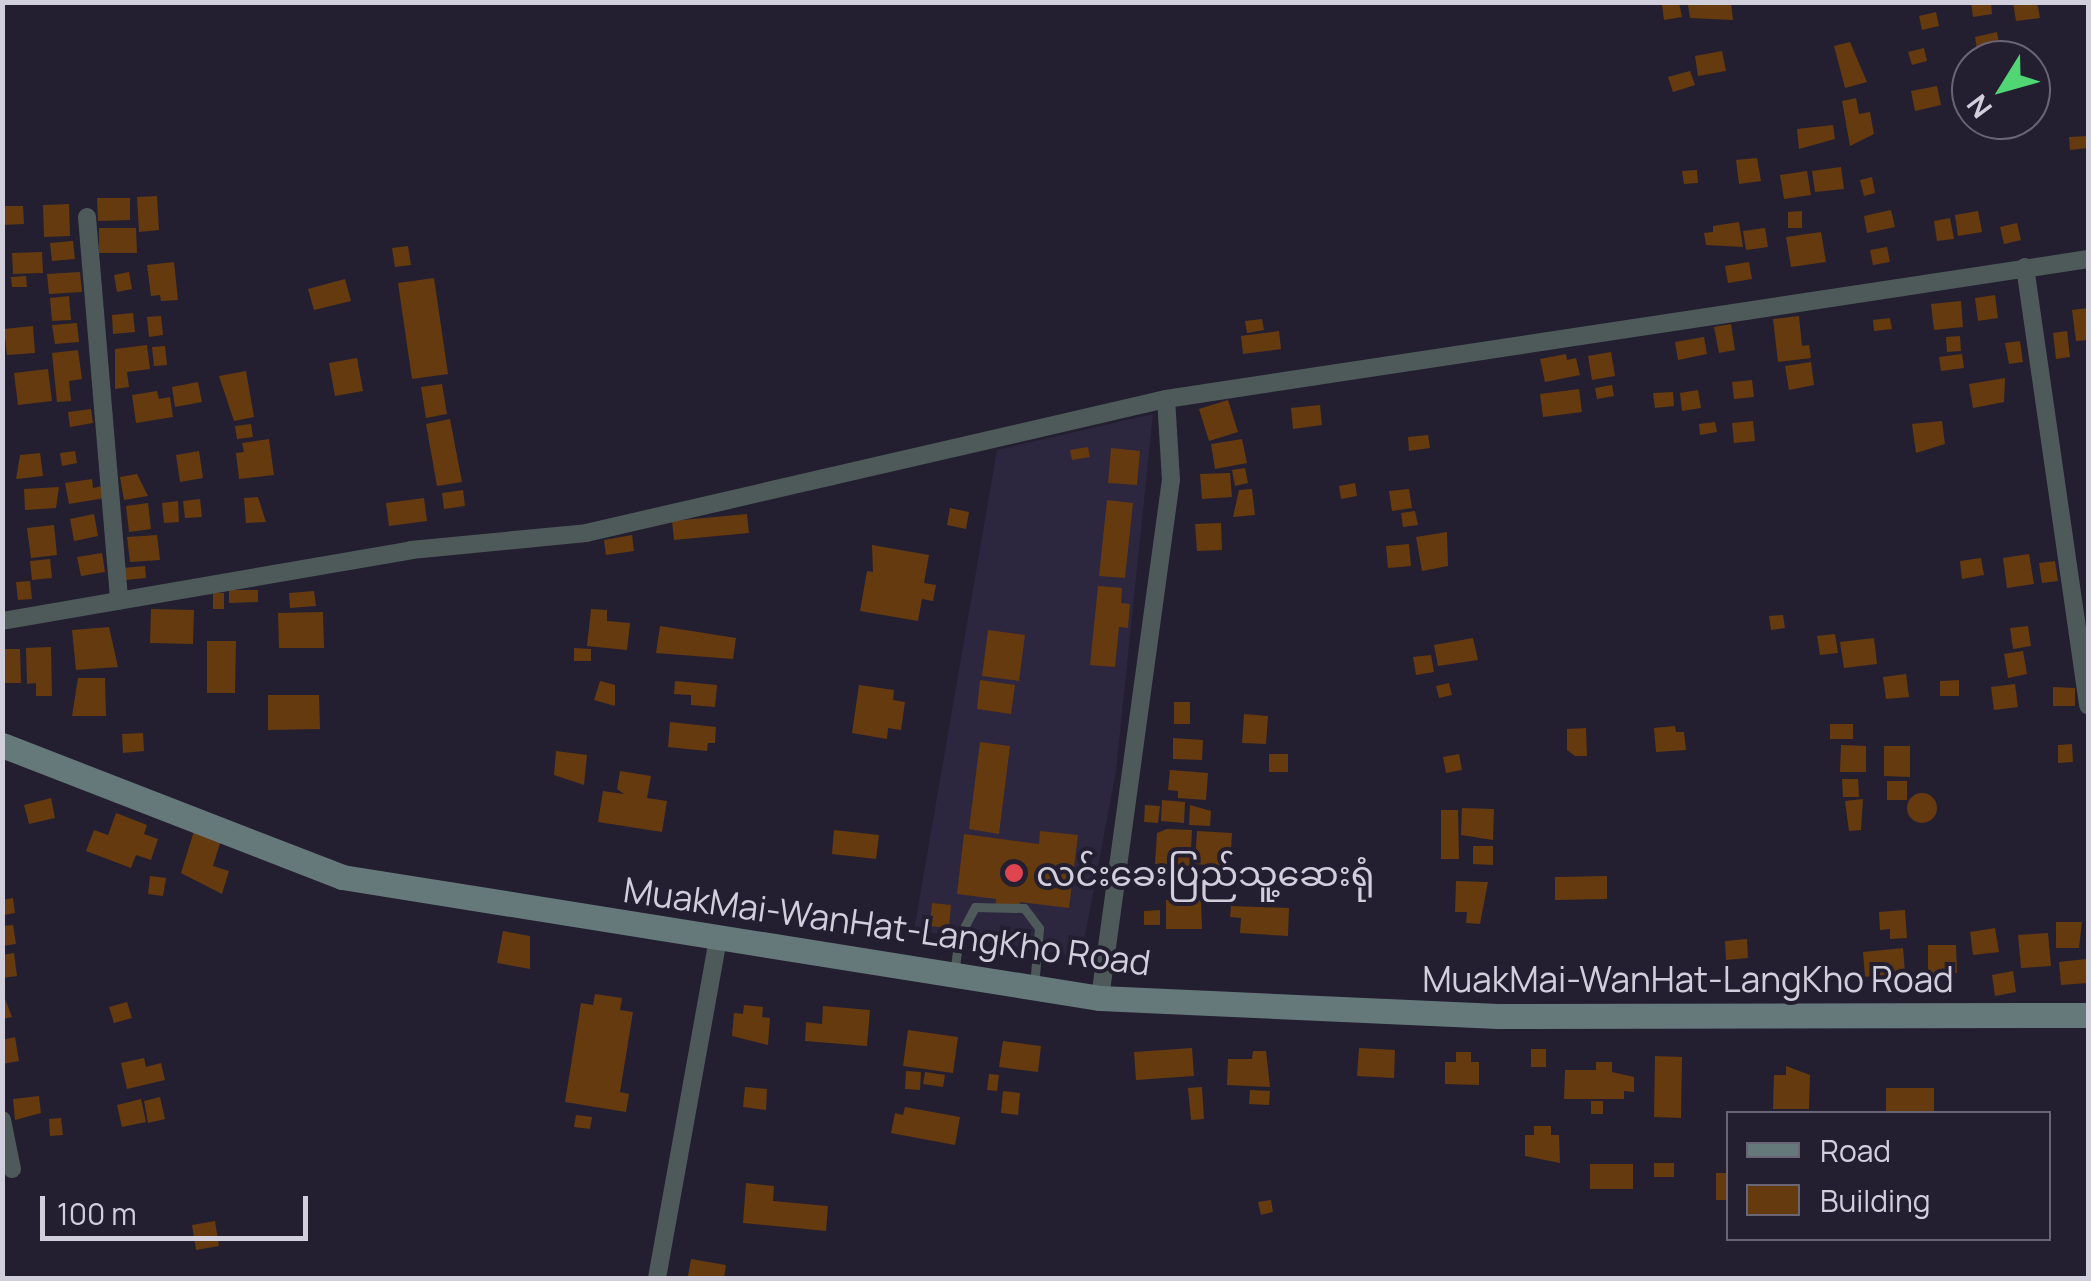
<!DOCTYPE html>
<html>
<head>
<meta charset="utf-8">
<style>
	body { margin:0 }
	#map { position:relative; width:2091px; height:1281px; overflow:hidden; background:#231f31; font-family:Manrope,"Noto Sans Myanmar",sans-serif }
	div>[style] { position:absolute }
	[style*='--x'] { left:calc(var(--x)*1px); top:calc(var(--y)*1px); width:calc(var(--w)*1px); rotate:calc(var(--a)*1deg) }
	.built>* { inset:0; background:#2c263e }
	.building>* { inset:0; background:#653a0f }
	.round { border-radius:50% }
	.lane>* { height:9px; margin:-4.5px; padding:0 4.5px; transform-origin:4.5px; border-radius:4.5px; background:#4e5a5a }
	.street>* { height:18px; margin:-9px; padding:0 9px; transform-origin:9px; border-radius:9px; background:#4e5a5a }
	.secondary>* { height:25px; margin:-12.5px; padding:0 12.5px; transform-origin:12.5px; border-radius:12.5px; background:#66797a }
	.dots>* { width:28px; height:28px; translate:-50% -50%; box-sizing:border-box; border:5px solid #231f31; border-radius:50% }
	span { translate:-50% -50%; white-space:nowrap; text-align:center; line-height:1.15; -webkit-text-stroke:8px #231f31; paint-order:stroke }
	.poi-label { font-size:35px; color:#d2cfdc }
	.left { translate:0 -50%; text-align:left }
	.street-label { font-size:35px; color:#d2cfdc }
	.frame { position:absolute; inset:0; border:5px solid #d2cfdc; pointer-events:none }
	.legend { position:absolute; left:1726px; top:1111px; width:325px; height:130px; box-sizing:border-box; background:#231f31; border:2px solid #696575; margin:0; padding:12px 18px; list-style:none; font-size:30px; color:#d2cfdc }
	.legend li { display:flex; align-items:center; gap:20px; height:50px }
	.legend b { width:50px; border:2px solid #696575 }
	.north { position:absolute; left:1951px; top:40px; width:100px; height:100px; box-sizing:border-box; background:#231f31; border:2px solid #696575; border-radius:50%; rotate:233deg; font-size:28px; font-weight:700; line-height:40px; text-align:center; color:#d2cfdc }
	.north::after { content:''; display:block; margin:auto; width:35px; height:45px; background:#51d674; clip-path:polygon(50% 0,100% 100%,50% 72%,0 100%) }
	.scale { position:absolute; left:40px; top:1196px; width:268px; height:45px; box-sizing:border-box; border:5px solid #d2cfdc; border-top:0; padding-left:12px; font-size:30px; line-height:35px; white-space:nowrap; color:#d2cfdc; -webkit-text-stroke:8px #231f31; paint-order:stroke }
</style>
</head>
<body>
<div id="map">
	<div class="built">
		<i style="clip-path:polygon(1153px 414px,1116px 771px,1081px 957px,914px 930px,997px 450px)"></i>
	</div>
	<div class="building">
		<i style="clip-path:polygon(1731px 2px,1733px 20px,1690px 18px,1688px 5px)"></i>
		<i style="clip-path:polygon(1971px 2px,1991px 2px,1992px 14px,1973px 17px)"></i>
		<i style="clip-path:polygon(2013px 2px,2037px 2px,2040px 18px,2016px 21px)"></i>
		<i style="clip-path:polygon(1679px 3px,1682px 17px,1664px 20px,1662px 5px)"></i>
		<i style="clip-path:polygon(1936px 12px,1939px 26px,1922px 30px,1919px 16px)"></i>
		<i style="clip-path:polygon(1997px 32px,2002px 60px,1979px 60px,1975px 37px)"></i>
		<i style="clip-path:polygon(1850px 42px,1867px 82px,1845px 88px,1834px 46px)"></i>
		<i style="clip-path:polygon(1924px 48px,1927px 61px,1912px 65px,1908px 52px)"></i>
		<i style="clip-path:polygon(1722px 51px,1726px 71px,1698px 76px,1695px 56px)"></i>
		<i style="clip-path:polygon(1690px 71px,1695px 85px,1673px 92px,1668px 77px)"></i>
		<i style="clip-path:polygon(1937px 86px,1941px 105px,1915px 111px,1911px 91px)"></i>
		<i style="clip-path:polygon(1856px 98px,1859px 114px,1870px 112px,1874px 134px,1850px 146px,1842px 101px)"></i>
		<i style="clip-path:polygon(1833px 125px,1835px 139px,1799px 149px,1797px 129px)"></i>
		<i style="clip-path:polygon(2087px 136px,2088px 148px,2070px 150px,2069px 137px)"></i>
		<i style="clip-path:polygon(1757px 158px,1761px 181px,1739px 184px,1736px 160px)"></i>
		<i style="clip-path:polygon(1841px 167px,1844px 189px,1815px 192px,1812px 171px)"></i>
		<i style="clip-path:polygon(1697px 170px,1698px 183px,1684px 184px,1682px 171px)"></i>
		<i style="clip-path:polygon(1807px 171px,1811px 195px,1784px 199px,1780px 175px)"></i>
		<i style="clip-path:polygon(1872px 177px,1875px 193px,1864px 196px,1860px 180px)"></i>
		<i style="clip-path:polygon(157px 196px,159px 230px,139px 232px,137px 197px)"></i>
		<i style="clip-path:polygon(97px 198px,130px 198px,130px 220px,98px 221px)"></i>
		<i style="clip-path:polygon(69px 204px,70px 236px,44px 237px,43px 205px)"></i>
		<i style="clip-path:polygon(2px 206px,23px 206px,24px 224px,2px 225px)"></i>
		<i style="clip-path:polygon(1891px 210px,1895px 227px,1867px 233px,1864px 216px)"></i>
		<i style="clip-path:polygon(1802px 211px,1802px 228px,1788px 228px,1788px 212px)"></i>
		<i style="clip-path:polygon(1978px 211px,1982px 232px,1958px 236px,1955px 215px)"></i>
		<i style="clip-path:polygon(1950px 218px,1954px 239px,1937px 241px,1934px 221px)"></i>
		<i style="clip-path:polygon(1739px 222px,1743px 247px,1706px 245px,1704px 233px,1713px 232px,1713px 226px)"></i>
		<i style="clip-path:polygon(2017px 223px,2021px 240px,2004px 244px,2000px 227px)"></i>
		<i style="clip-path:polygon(99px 228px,136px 228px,137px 253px,99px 253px)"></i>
		<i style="clip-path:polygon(1765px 228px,1768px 247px,1746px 250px,1743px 231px)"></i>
		<i style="clip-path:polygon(1821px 232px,1826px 262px,1791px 267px,1786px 237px)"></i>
		<i style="clip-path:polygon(73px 241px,75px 259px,52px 261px,50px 243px)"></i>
		<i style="clip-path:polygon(408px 246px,411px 265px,395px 267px,392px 248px)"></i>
		<i style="clip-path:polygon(1887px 247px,1890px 262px,1873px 265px,1870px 250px)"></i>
		<i style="clip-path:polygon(42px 252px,43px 273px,13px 274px,12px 253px)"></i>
		<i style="clip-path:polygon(174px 262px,178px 300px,161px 301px,160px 295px,151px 296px,147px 265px)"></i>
		<i style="clip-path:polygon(1749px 262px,1752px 279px,1728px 283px,1725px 266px)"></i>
		<i style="clip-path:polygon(80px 272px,82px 292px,49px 294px,47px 274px)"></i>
		<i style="clip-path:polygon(129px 272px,132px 289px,117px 292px,114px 275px)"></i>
		<i style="clip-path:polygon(26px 276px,27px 287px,12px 287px,11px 277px)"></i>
		<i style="clip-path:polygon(434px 278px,448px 374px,412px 379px,398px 283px)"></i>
		<i style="clip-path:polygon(345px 279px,351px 301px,314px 310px,308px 289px)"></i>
		<i style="clip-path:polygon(1995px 295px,1998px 318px,1978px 321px,1975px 298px)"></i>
		<i style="clip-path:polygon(69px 296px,71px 320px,52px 321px,50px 298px)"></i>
		<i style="clip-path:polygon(1961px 301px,1963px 327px,1934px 330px,1931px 304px)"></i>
		<i style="clip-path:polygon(2088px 308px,2088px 340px,2076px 341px,2072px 310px)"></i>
		<i style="clip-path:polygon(133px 313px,135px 332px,113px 334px,112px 315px)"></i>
		<i style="clip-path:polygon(161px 316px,163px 335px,149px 337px,147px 317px)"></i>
		<i style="clip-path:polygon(1799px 316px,1802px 346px,1809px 345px,1811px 358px,1778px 362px,1773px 319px)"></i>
		<i style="clip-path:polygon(1890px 318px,1892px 329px,1874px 331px,1873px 320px)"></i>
		<i style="clip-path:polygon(1262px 319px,1264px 330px,1247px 333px,1245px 321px)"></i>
		<i style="clip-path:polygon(77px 323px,79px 342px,55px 344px,52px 325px)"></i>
		<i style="clip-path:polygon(1731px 324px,1735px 350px,1719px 353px,1714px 327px)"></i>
		<i style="clip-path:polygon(33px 326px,35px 353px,7px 355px,4px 329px)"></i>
		<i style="clip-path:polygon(1279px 331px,1281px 349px,1243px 354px,1241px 336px)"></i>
		<i style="clip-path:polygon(2067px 331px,2070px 357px,2056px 359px,2053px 333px)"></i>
		<i style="clip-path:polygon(1960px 336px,1961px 351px,1947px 352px,1946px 337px)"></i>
		<i style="clip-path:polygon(1704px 337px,1707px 354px,1678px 360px,1675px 342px)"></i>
		<i style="clip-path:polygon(2020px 341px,2023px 362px,2009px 364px,2005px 343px)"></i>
		<i style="clip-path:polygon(147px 345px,150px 369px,127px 372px,129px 387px,115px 389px,115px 349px)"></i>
		<i style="clip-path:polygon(165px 346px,167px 365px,154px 366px,152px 347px)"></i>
		<i style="clip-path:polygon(78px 350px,82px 379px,69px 381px,71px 401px,57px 402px,52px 353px)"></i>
		<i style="clip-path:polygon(1611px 352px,1615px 376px,1592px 380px,1588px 356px)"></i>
		<i style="clip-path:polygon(1566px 354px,1567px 360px,1576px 358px,1580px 375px,1545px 382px,1540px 359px)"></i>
		<i style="clip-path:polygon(1962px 354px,1964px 368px,1941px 371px,1939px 357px)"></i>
		<i style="clip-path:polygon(357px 358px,363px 391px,335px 396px,329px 363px)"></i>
		<i style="clip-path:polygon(1811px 362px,1814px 385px,1789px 390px,1785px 366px)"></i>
		<i style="clip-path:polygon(48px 369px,52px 401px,18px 405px,14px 373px)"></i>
		<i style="clip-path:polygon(246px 371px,254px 417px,234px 421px,219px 376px)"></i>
		<i style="clip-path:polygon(2005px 378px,2004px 402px,1973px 408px,1969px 384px)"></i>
		<i style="clip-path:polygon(1752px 380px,1754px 397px,1734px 399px,1732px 382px)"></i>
		<i style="clip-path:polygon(198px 382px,202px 402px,175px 407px,172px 387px)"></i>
		<i style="clip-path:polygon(442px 384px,447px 414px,426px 418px,421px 387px)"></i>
		<i style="clip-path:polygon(1612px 385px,1614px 396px,1597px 399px,1595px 388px)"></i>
		<i style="clip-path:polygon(1579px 389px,1582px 412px,1543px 417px,1540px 394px)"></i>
		<i style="clip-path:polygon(1698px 390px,1701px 408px,1682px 411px,1680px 393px)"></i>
		<i style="clip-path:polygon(157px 391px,159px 399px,170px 397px,173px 417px,136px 423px,132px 395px)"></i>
		<i style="clip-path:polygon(1673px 392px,1674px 406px,1655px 408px,1653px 393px)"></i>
		<i style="clip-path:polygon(1228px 400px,1238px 432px,1209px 441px,1199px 409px)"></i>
		<i style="clip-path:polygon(1320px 405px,1322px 425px,1293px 429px,1291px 408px)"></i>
		<i style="clip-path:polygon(91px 409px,93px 423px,70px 427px,68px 412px)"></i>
		<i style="clip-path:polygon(450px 419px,462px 482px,437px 486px,426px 424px)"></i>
		<i style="clip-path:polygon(1753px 421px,1755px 441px,1734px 443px,1732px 423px)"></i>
		<i style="clip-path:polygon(1942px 421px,1945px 444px,1916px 453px,1912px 424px)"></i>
		<i style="clip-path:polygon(1715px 422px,1717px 432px,1700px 435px,1699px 424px)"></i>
		<i style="clip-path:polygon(251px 424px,253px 437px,237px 439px,235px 426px)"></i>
		<i style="clip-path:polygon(1428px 435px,1430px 448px,1409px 451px,1408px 437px)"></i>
		<i style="clip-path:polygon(269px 439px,274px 475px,239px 479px,236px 453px,244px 452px,242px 443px)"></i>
		<i style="clip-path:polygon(1242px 439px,1247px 463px,1215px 469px,1211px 444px)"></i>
		<i style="clip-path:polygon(1088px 447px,1090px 457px,1072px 460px,1070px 450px)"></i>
		<i style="clip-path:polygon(1111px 448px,1140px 451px,1137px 485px,1108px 483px)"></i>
		<i style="clip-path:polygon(75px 451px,77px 463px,62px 466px,60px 453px)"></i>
		<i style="clip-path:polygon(199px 451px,203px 478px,180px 482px,176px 455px)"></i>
		<i style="clip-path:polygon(40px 453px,43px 476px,16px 479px,20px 455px)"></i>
		<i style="clip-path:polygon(1245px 468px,1248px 483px,1235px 486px,1232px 470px)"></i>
		<i style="clip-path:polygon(1230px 473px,1232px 497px,1202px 499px,1200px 474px)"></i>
		<i style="clip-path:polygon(137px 474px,148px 496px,124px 500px,120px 477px)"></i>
		<i style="clip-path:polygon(92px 479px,93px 488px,103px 486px,105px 498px,69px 504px,65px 483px)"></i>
		<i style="clip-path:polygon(1355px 483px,1357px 496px,1341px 499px,1339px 486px)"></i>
		<i style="clip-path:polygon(59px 487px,56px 508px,25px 510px,24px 489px)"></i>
		<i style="clip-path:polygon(1252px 489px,1255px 515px,1233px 517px,1239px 490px)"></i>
		<i style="clip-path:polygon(1409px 489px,1412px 508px,1392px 511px,1389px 491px)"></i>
		<i style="clip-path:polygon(463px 490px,465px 506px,444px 509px,442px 493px)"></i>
		<i style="clip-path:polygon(258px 497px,266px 522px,246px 523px,244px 498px)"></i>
		<i style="clip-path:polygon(424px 498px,427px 521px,389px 526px,386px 503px)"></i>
		<i style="clip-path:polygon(200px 499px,202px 517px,185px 518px,183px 501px)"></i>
		<i style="clip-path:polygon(1107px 500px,1133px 503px,1125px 578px,1099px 576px)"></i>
		<i style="clip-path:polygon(178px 501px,179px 522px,164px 523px,162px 503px)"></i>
		<i style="clip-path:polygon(148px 503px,151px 529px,129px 532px,126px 506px)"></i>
		<i style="clip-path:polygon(950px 508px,969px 512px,966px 529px,947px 525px)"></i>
		<i style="clip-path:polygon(1415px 511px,1418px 525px,1403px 527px,1401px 513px)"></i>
		<i style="clip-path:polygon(94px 514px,98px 536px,74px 541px,70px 519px)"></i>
		<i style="clip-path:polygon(747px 514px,749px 533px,674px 540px,672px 521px)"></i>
		<i style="clip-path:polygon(1221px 523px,1222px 550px,1197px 551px,1195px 524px)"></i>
		<i style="clip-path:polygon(54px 525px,57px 555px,31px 558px,27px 528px)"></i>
		<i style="clip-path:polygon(1447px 532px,1448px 566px,1422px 571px,1416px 537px)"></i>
		<i style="clip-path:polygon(157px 535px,160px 560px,130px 562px,127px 537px)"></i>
		<i style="clip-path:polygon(632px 535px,634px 551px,606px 555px,604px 540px)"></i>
		<i style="clip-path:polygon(1409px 544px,1411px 566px,1388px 568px,1386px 546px)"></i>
		<i style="clip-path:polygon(872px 545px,929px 555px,924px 583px,936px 585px,933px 601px,922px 599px,918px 621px,860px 611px,867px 571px,873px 572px)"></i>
		<i style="clip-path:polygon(102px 553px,105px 572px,81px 576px,77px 557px)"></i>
		<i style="clip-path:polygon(2029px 554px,2034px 584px,2007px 588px,2003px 558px)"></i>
		<i style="clip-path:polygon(1981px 558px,1984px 575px,1962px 579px,1960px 561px)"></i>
		<i style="clip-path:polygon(50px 559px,52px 578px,32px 580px,30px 561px)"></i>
		<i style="clip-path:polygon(2055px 561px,2058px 581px,2042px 583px,2039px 563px)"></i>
		<i style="clip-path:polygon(145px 566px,146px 578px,125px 580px,123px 568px)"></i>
		<i style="clip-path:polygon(30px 581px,32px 599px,18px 600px,16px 582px)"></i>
		<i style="clip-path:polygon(1098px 586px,1122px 588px,1121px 603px,1130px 604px,1128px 628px,1119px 627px,1115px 667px,1090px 665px)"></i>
		<i style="clip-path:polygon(229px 590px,258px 590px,258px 602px,229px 603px)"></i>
		<i style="clip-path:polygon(314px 591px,316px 606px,290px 608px,289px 593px)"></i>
		<i style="clip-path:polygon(213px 593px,224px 593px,224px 609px,213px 609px)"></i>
		<i style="clip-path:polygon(151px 609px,194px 610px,193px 644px,150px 643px)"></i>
		<i style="clip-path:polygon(591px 609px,607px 610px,607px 621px,630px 623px,627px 650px,587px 646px)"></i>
		<i style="clip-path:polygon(323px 612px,324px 648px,279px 648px,278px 613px)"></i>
		<i style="clip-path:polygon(1783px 615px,1785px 628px,1771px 630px,1769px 616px)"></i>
		<i style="clip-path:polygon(660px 626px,736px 638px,733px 659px,656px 653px)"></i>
		<i style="clip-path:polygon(2028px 626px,2031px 646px,2013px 649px,2010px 628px)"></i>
		<i style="clip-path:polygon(109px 627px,118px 667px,76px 670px,72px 630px)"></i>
		<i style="clip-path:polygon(988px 630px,1025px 635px,1019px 681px,982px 676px)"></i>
		<i style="clip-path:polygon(1835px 634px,1838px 653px,1820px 655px,1817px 636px)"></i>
		<i style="clip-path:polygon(1473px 638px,1478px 660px,1438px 666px,1434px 645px)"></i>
		<i style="clip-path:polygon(1874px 638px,1877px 664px,1844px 668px,1840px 642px)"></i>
		<i style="clip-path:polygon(207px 641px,236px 641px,235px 693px,207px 693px)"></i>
		<i style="clip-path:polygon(51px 647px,52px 696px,36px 696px,36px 683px,27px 684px,26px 648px)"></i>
		<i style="clip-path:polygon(574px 648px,591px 649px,591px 661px,574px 661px)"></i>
		<i style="clip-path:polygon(2px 649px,20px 649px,21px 683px,3px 683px)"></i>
		<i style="clip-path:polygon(2023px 651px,2027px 674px,2008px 678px,2004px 654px)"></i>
		<i style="clip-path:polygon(1431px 655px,1434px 672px,1416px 675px,1413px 657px)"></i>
		<i style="clip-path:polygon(1906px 674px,1909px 697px,1886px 699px,1883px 677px)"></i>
		<i style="clip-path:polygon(78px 678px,105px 678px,106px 716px,72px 716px)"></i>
		<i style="clip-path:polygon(980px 680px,1015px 685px,1011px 714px,977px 709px)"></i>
		<i style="clip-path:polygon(1959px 680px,1959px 696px,1940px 696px,1940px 681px)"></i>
		<i style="clip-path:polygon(600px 681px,615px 685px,615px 706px,594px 700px)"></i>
		<i style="clip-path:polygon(675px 681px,717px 685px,715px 707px,691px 705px,691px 695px,674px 694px)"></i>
		<i style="clip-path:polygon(1449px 683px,1452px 695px,1439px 698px,1436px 686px)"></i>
		<i style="clip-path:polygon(2015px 684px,2018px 707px,1994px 710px,1991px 687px)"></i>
		<i style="clip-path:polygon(859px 685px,894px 690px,893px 700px,905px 702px,901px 730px,888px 728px,887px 739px,852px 733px)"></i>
		<i style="clip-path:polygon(2053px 687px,2075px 688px,2075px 706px,2053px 706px)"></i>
		<i style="clip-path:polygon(268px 695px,319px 695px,320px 729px,268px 730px)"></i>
		<i style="clip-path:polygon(1174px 702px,1190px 702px,1190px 724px,1174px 724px)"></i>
		<i style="clip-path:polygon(1244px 714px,1268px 716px,1266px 744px,1242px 743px)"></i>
		<i style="clip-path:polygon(670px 722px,716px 727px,715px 743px,708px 743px,707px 751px,668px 747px)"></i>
		<i style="clip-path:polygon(1830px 724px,1853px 724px,1853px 739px,1830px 739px)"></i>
		<i style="clip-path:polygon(1675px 726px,1676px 732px,1684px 732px,1686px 750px,1656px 752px,1654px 728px)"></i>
		<i style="clip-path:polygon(1586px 728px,1587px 756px,1575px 756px,1567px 750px,1567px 729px)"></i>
		<i style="clip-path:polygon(143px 733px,144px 751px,123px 753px,122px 734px)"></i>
		<i style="clip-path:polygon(1173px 738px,1203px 740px,1202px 760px,1173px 759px)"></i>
		<i style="clip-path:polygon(980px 742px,1010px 746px,999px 834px,969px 829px)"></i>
		<i style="clip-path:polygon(2072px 744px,2073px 762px,2058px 763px,2058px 745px)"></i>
		<i style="clip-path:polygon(1841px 745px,1866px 746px,1866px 772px,1840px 772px)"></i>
		<i style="clip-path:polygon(1884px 746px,1910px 746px,1910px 777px,1884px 776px)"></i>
		<i style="clip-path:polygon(556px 751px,587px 755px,584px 785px,554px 775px)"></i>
		<i style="clip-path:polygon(1269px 754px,1288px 754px,1288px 772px,1269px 772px)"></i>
		<i style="clip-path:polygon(1459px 754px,1462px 770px,1446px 773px,1443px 757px)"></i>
		<i style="clip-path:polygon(1170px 770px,1208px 773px,1206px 800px,1178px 798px,1178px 791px,1168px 790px)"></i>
		<i style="clip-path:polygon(620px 771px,651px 776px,647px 798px,667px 801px,662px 832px,598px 822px,603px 791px,624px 794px,617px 789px)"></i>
		<i style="clip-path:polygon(1842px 779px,1858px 779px,1859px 797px,1843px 797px)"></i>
		<i style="clip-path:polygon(1887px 781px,1907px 781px,1907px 800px,1887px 800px)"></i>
		<i class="round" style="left:1907px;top:793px;width:30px;height:30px"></i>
		<i style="clip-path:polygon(51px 798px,55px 818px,29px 824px,24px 805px)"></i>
		<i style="clip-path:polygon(1863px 799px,1861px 830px,1849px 831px,1845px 801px)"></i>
		<i style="clip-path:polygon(1162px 800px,1185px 802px,1184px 823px,1161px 821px)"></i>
		<i style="clip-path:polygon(1145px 805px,1160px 806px,1158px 823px,1144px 822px)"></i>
		<i style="clip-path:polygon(1190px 805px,1211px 811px,1210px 826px,1189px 825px)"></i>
		<i style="clip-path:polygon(1462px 808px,1494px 809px,1493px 840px,1461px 835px)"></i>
		<i style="clip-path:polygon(1441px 810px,1458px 810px,1459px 859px,1441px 859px)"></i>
		<i style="clip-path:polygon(116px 813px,147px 825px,144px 834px,158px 839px,151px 860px,136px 855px,131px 868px,86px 851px,94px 830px,108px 835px)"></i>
		<i style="clip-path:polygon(1167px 829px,1192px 830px,1190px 866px,1155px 864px,1157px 833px)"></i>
		<i style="clip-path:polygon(834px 830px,879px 835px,876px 859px,832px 854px)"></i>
		<i style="clip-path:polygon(194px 831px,221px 840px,213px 866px,229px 871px,222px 894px,181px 873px)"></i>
		<i style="clip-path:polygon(1040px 831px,1078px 835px,1069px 908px,1020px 902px,1018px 912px,995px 909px,996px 899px,957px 894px,964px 834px,1039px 844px)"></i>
		<i style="clip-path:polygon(1197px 831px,1232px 833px,1230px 867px,1195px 864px)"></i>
		<i style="clip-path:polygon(1473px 846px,1493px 846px,1493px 865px,1473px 864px)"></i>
		<i style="clip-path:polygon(150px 876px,166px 878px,163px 896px,148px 894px)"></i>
		<i style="clip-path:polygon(1607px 876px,1607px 899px,1555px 900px,1555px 877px)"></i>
		<i style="clip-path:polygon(1456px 881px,1488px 882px,1480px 924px,1466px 923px,1467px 912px,1455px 912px)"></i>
		<i style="clip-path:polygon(13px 898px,15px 913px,4px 915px,2px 900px)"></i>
		<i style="clip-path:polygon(1166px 900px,1201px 900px,1202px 929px,1166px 929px)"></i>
		<i style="clip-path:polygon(932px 903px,951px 905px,949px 928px,930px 926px)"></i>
		<i style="clip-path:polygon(1231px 906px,1289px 908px,1288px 936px,1240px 933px,1241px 918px,1230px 917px)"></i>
		<i style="clip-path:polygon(1160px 910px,1160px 925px,1144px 925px,1144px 911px)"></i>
		<i style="clip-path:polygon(1905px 910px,1907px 938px,1890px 939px,1890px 929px,1880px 930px,1879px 912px)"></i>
		<i style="clip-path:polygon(2056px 922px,2082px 922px,2079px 948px,2056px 948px)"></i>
		<i style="clip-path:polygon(13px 925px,16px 944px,2px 946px,2px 926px)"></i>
		<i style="clip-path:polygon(1995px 928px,1999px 952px,1973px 955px,1970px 932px)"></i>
		<i style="clip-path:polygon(503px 931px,530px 936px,530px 969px,497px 963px)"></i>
		<i style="clip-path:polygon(2048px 933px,2051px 966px,2021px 968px,2018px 935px)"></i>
		<i style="clip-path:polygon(1747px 939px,1748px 958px,1726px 960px,1725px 941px)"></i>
		<i style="clip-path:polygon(1928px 945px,1956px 945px,1957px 973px,1928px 974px)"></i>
		<i style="clip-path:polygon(1903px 948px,1905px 973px,1865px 977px,1863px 952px)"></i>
		<i style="clip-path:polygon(14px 953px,17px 976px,2px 978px,2px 955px)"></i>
		<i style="clip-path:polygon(2086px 959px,2088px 983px,2061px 985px,2059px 962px)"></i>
		<i style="clip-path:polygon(2013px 971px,2016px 992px,1995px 996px,1992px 975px)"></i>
		<i style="clip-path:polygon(2px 991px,12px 1017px,2px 1019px)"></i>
		<i style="clip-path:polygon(595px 994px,622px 998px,620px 1010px,633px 1012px,620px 1092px,629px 1094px,626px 1112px,565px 1102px,581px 1003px,593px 1005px)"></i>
		<i style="clip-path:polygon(127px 1002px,132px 1018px,114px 1023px,109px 1007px)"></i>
		<i style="clip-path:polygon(744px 1005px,763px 1007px,762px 1017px,770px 1018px,768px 1045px,732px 1036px,734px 1013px,743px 1014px)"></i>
		<i style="clip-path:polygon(823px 1006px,870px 1010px,867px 1046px,805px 1041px,806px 1022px,822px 1024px)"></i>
		<i style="clip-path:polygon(908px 1030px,958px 1037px,953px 1073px,903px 1066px)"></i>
		<i style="clip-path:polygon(15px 1037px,19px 1061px,2px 1064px,2px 1040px)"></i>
		<i style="clip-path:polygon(1003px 1041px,1041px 1046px,1038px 1072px,999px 1067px)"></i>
		<i style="clip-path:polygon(1192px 1048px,1194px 1076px,1136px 1080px,1134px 1052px)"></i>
		<i style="clip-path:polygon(1359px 1048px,1395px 1050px,1394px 1078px,1357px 1076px)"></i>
		<i style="clip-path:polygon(1531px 1049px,1546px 1049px,1546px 1067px,1531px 1067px)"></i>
		<i style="clip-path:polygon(1253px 1051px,1266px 1051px,1270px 1087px,1227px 1085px,1228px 1059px,1252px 1059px)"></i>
		<i style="clip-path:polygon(1456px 1052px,1471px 1052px,1471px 1062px,1479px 1062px,1479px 1085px,1445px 1084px,1445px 1062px,1456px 1062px)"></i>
		<i style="clip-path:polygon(1655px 1056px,1682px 1057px,1681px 1118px,1654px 1117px)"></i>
		<i style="clip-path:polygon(144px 1058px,146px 1067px,161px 1063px,165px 1080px,127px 1089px,121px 1063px)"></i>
		<i style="clip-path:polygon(1596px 1062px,1612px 1062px,1612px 1072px,1634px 1077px,1634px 1092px,1624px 1091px,1624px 1099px,1564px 1099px,1565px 1070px,1596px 1070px)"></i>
		<i style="clip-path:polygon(1786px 1066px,1810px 1075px,1809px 1109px,1773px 1109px,1774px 1075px,1786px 1075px)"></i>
		<i style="clip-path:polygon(906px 1071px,921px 1072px,920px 1090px,905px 1089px)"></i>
		<i style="clip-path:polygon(925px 1072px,945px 1075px,943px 1087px,923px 1084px)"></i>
		<i style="clip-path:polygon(989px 1074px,999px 1075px,997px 1091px,987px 1090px)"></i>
		<i style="clip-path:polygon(745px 1087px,767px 1089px,766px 1110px,743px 1107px)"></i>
		<i style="clip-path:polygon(1202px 1087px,1204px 1119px,1191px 1120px,1188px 1088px)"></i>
		<i style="clip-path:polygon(1886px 1088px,1934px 1088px,1934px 1111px,1886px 1111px)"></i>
		<i style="clip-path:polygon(1250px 1090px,1270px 1091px,1269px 1105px,1249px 1104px)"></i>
		<i style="clip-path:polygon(1003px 1091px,1020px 1093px,1018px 1115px,1001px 1113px)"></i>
		<i style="clip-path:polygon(39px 1096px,41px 1113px,15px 1120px,13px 1099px)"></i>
		<i style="clip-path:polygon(160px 1097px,165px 1119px,148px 1123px,144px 1101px)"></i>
		<i style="clip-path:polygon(141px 1099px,146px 1122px,122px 1127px,117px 1105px)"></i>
		<i style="clip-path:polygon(1591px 1101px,1603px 1101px,1603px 1114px,1591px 1114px)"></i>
		<i style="clip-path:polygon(905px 1107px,960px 1117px,955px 1145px,891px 1133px,895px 1113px,903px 1115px)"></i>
		<i style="clip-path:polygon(576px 1115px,592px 1117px,590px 1129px,574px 1127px)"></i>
		<i style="clip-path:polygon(61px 1118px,63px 1135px,50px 1136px,49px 1119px)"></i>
		<i style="clip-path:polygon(1534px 1126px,1551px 1126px,1551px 1135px,1559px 1135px,1560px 1163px,1525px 1156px,1525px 1135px,1534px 1135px)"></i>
		<i style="clip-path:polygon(1654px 1163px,1674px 1163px,1674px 1177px,1654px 1177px)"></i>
		<i style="clip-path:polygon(1590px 1164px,1633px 1164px,1633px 1189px,1590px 1189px)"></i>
		<i style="clip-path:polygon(1716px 1173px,1728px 1173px,1728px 1200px,1716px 1200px)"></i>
		<i style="clip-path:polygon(746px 1183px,774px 1186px,773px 1201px,828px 1206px,826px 1231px,743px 1223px)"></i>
		<i style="clip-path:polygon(1271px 1200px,1273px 1212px,1261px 1215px,1258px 1202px)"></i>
		<i style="clip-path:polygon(215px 1221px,219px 1246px,196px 1250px,192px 1225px)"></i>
		<i style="clip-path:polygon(691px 1259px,726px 1265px,724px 1278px,672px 1278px,688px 1276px)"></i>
	</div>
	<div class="lane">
		<i style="--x:954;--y:973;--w:36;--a:-82"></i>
		<i style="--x:959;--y:937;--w:34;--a:-62"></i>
		<i style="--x:975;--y:907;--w:49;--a:1.2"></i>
		<i style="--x:1024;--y:908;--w:25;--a:53"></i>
		<i style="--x:1039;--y:928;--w:58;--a:94.9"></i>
	</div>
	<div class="street">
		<i style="--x:87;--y:217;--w:385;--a:85.2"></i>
		<i style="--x:2025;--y:267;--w:443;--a:81.8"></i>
		<i style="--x:2;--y:621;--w:415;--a:-9.8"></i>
		<i style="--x:411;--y:550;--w:176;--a:-5.5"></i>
		<i style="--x:586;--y:533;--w:595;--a:-13.01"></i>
		<i style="--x:1166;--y:399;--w:933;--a:-8.63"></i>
		<i style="--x:1100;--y:998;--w:523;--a:-82.2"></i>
		<i style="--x:1171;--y:480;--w:81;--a:-93.5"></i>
		<i style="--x:2;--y:1120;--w:50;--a:78.5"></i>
		<i style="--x:657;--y:1278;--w:344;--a:-79.8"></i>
	</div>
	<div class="secondary">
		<i style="--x:2;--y:745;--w:365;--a:21.2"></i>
		<i style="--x:342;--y:877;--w:768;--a:9.07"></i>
		<i style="--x:1100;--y:998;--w:398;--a:2.6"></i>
		<i style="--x:1498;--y:1016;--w:590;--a:-0.1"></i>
	</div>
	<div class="dots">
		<i style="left:1014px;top:873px;background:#e0444e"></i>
	</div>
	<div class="poi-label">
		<span class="left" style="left:1036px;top:873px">လင်းခေးပြည်သူ့ဆေးရုံ</span>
	</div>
	<div class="street-label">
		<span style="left:887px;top:926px;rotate:8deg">MuakMai-WanHat-LangKho Road</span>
		<span style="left:1688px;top:979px">MuakMai-WanHat-LangKho Road</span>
	</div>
	<div class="frame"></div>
	<ul class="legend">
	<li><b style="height:12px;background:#66797a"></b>Road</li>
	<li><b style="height:28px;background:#653a0f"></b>Building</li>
	</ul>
	<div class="north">N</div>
	<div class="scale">100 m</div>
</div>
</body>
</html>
